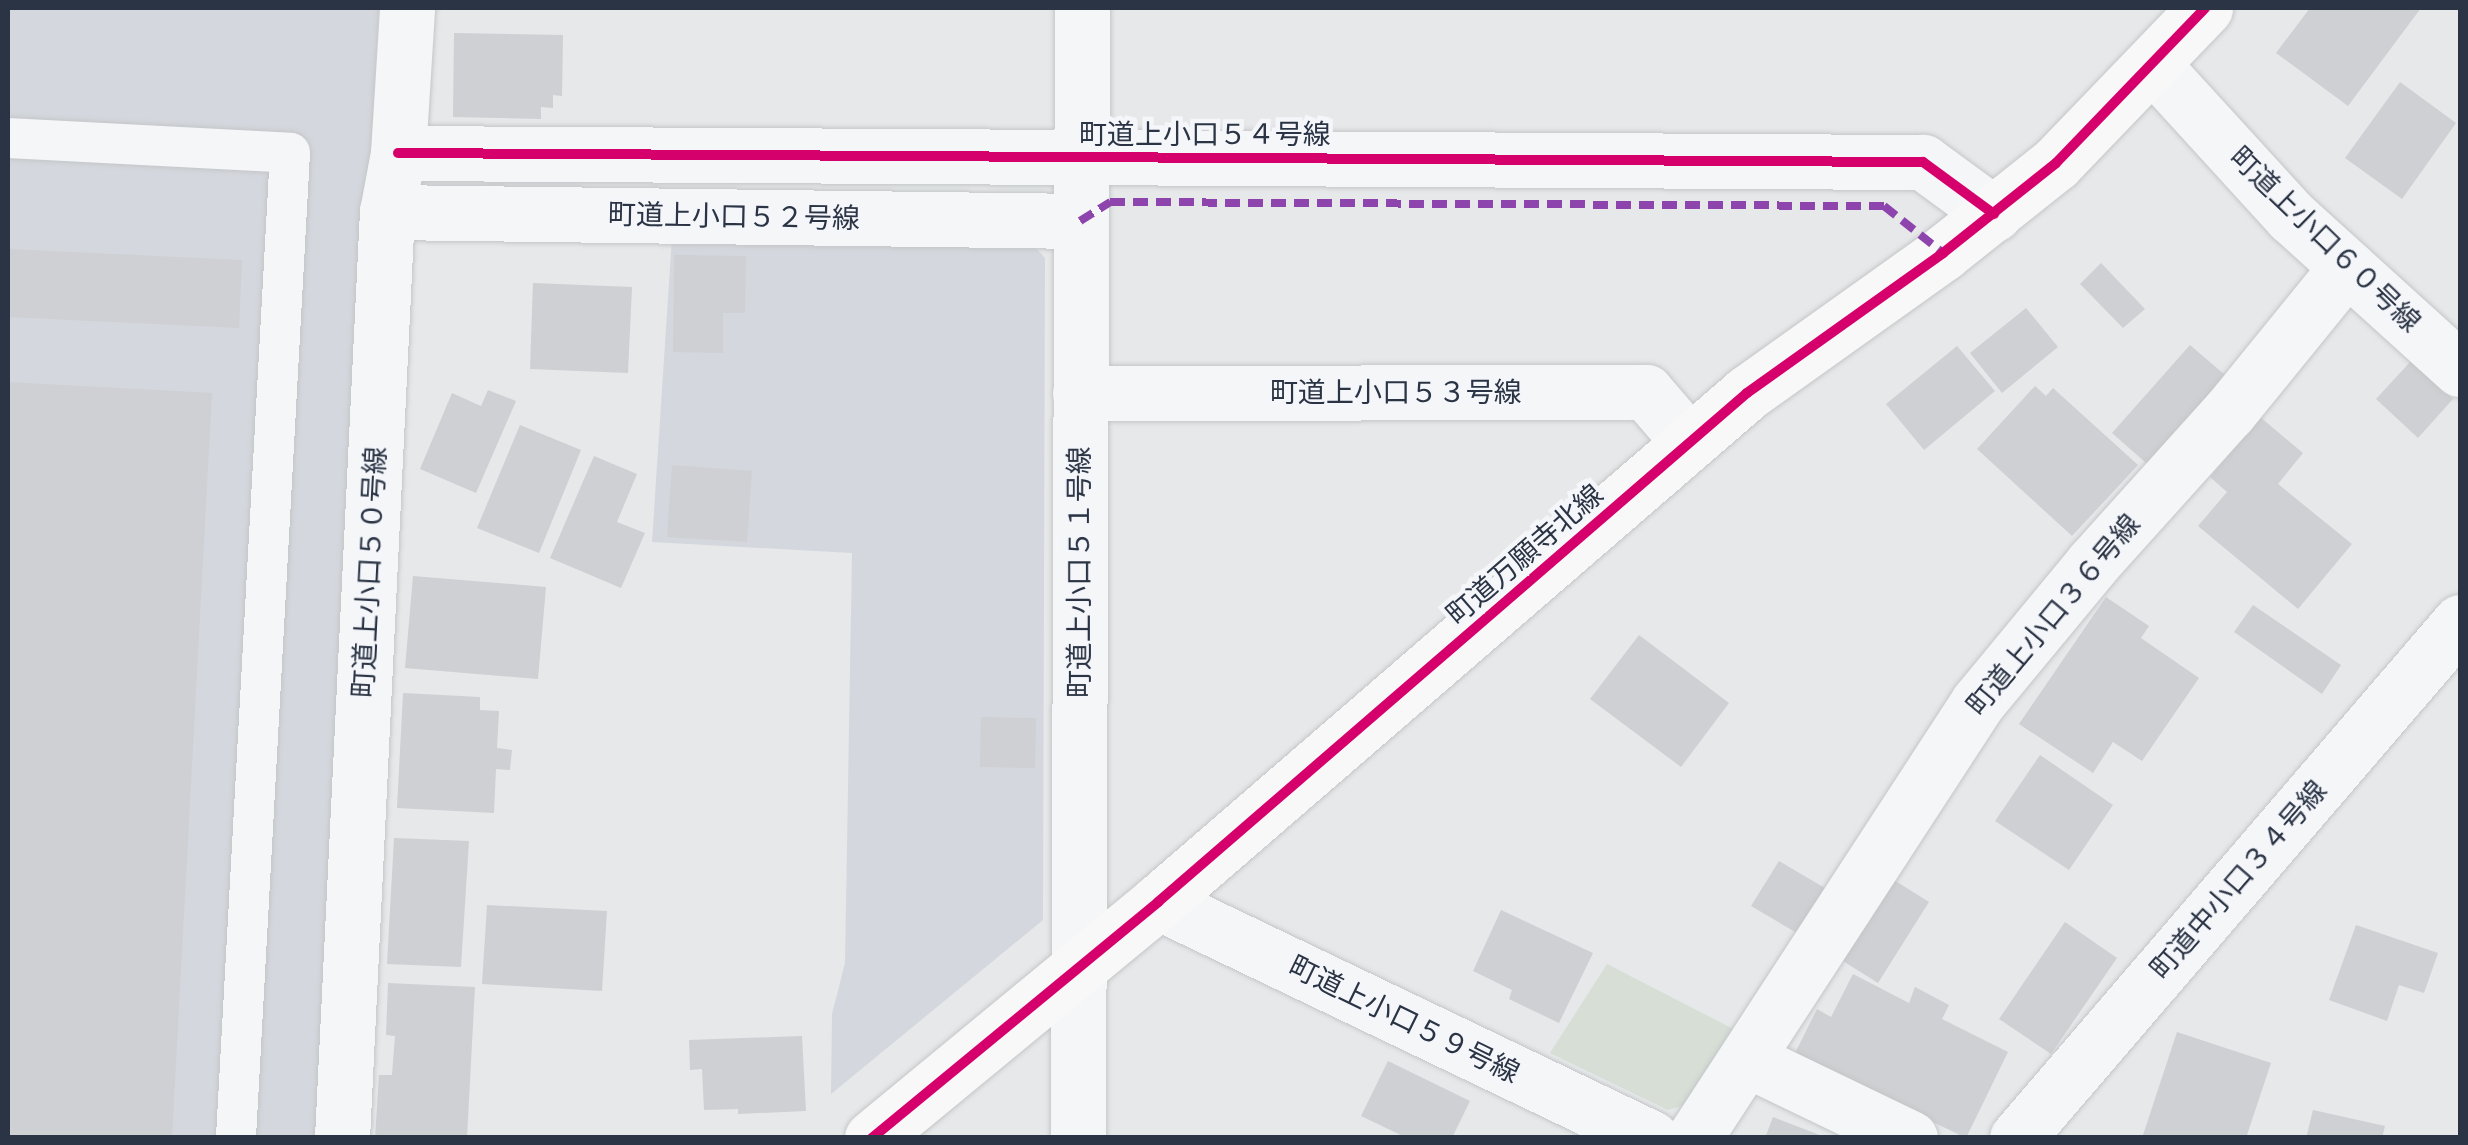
<!DOCTYPE html>
<html>
<head>
<meta charset="utf-8">
<style>
	body { margin:0 }
	#map { position:relative; width:2468px; height:1145px; overflow:hidden; background:#e6e8ea; font-family:Roboto,"Noto Sans JP",sans-serif }
	div>[style] { position:absolute }
	[style*='--x'] { left:calc(var(--x)*1px); top:calc(var(--y)*1px); width:calc(var(--w)*1px); rotate:calc(var(--a)*1deg) }
	.built>* { inset:0; background:#d4d7dd }
	.green>* { inset:0; background:#d6ded6 }
	.building>* { inset:0; background:#ced0d3 }
	.roads { filter:drop-shadow(0 0 2px #c4c6c8) drop-shadow(0 0 2px #c4c6c8) }
	.lane>* { height:40px; margin:-20px; padding:0 20px; transform-origin:20px; border-radius:20px; background:#f5f6f7 }
	.street>* { height:55px; margin:-27.5px; padding:0 27.5px; transform-origin:27.5px; border-radius:27.5px; background:#f5f6f7 }
	.secondary>* { height:55px; margin:-27.5px; padding:0 27.5px; transform-origin:27.5px; border-radius:27.5px; background:#f8f8f8 }
	.quiet>* { height:8px; margin-top:-4px; transform-origin:0; background:repeating-linear-gradient(90deg,#8e44ad 0 15px,transparent 0 23px) }
	.cycleway>* { height:10px; margin:-5px; padding:0 5px; transform-origin:5px; border-radius:5px; background:#d6006c }
	span { translate:-50% -50%; white-space:nowrap; text-align:center; line-height:1.15; -webkit-text-stroke:9px #f4f6f9; paint-order:stroke }
	.street-label { font-size:28px; color:#2b3445 }
	.frame { position:absolute; inset:0; border:10px solid #2b3445; pointer-events:none }
</style>
</head>
<body>
<div id="map">
	<div class="built">
		<i style="clip-path:polygon(8px 8px,379px 8px,319px 1137px,8px 1137px)"></i>
		<i style="clip-path:polygon(672px 237px,1028px 239px,1045px 258px,1043px 920px,831px 1094px,832px 1014px,845px 963px,852px 553px,652px 542px)"></i>
	</div>
	<div class="green">
		<i style="clip-path:polygon(1607px 964px,1745px 1035px,1691px 1103px,1668px 1110px,1550px 1053px)"></i>
	</div>
	<div class="building">
		<i style="clip-path:polygon(2310px 8px,2421px 8px,2348px 106px,2276px 53px)"></i>
		<i style="clip-path:polygon(454px 33px,563px 35px,562px 96px,553px 95px,553px 108px,541px 107px,541px 119px,453px 117px)"></i>
		<i style="clip-path:polygon(2400px 82px,2456px 123px,2402px 199px,2345px 158px)"></i>
		<i style="clip-path:polygon(8px 249px,242px 260px,239px 328px,8px 317px)"></i>
		<i style="clip-path:polygon(674px 255px,746px 256px,745px 313px,723px 313px,723px 353px,673px 352px)"></i>
		<i style="clip-path:polygon(2101px 263px,2145px 309px,2123px 328px,2080px 284px)"></i>
		<i style="clip-path:polygon(533px 283px,632px 287px,628px 373px,530px 369px)"></i>
		<i style="clip-path:polygon(2026px 308px,2058px 347px,2002px 393px,1970px 353px)"></i>
		<i style="clip-path:polygon(2190px 345px,2232px 381px,2154px 470px,2112px 433px)"></i>
		<i style="clip-path:polygon(1957px 346px,1995px 391px,1924px 450px,1886px 404px)"></i>
		<i style="clip-path:polygon(2411px 361px,2453px 399px,2418px 438px,2376px 399px)"></i>
		<i style="clip-path:polygon(8px 382px,212px 393px,172px 1138px,8px 1138px)"></i>
		<i style="clip-path:polygon(2035px 386px,2046px 396px,2053px 388px,2138px 465px,2072px 536px,1977px 449px)"></i>
		<i style="clip-path:polygon(488px 390px,516px 401px,476px 493px,420px 469px,452px 393px,481px 406px)"></i>
		<i style="clip-path:polygon(2260px 417px,2303px 453px,2278px 484px,2352px 544px,2298px 609px,2198px 526px,2227px 492px,2210px 477px)"></i>
		<i style="clip-path:polygon(520px 425px,581px 450px,539px 553px,477px 528px)"></i>
		<i style="clip-path:polygon(594px 456px,637px 474px,617px 522px,645px 533px,621px 588px,550px 558px)"></i>
		<i style="clip-path:polygon(672px 465px,752px 471px,747px 542px,667px 537px)"></i>
		<i style="clip-path:polygon(413px 576px,546px 587px,538px 679px,405px 668px)"></i>
		<i style="clip-path:polygon(2106px 597px,2149px 626px,2141px 638px,2199px 678px,2142px 761px,2113px 742px,2093px 773px,2019px 724px)"></i>
		<i style="clip-path:polygon(2253px 605px,2341px 665px,2322px 694px,2234px 632px)"></i>
		<i style="clip-path:polygon(1639px 635px,1729px 703px,1681px 767px,1590px 699px)"></i>
		<i style="clip-path:polygon(403px 693px,480px 697px,480px 710px,499px 711px,497px 748px,512px 750px,510px 770px,496px 769px,494px 813px,397px 808px)"></i>
		<i style="clip-path:polygon(981px 717px,1036px 718px,1035px 768px,980px 767px)"></i>
		<i style="clip-path:polygon(2040px 755px,2113px 805px,2069px 870px,1995px 821px)"></i>
		<i style="clip-path:polygon(394px 838px,469px 841px,461px 967px,387px 964px)"></i>
		<i style="clip-path:polygon(1779px 861px,1830px 891px,1802px 936px,1751px 906px)"></i>
		<i style="clip-path:polygon(1886px 875px,1929px 902px,1878px 983px,1835px 956px)"></i>
		<i style="clip-path:polygon(487px 905px,607px 911px,602px 991px,482px 984px)"></i>
		<i style="clip-path:polygon(1501px 910px,1593px 953px,1559px 1023px,1509px 999px,1512px 990px,1473px 971px)"></i>
		<i style="clip-path:polygon(2065px 922px,2117px 958px,2051px 1054px,1999px 1019px)"></i>
		<i style="clip-path:polygon(2356px 925px,2438px 953px,2424px 993px,2399px 985px,2387px 1021px,2329px 1000px)"></i>
		<i style="clip-path:polygon(1853px 974px,1909px 1003px,1915px 987px,1949px 1005px,1942px 1019px,2008px 1052px,1966px 1138px,1794px 1055px,1817px 1009px,1831px 1017px)"></i>
		<i style="clip-path:polygon(388px 983px,475px 987px,467px 1138px,375px 1138px,379px 1075px,392px 1075px,395px 1036px,386px 1035px)"></i>
		<i style="clip-path:polygon(2177px 1032px,2271px 1063px,2246px 1138px,2142px 1138px)"></i>
		<i style="clip-path:polygon(802px 1036px,806px 1111px,738px 1114px,738px 1109px,704px 1110px,702px 1069px,690px 1070px,689px 1040px)"></i>
		<i style="clip-path:polygon(1388px 1061px,1470px 1101px,1452px 1138px,1407px 1138px,1361px 1116px)"></i>
		<i style="clip-path:polygon(2313px 1110px,2385px 1126px,2382px 1138px,2306px 1138px)"></i>
		<i style="clip-path:polygon(1773px 1117px,1825px 1137px,1825px 1138px,1765px 1138px)"></i>
	</div>
	<div class="roads">
		<div class="lane">
			<i style="--x:8;--y:138;--w:282;--a:3"></i>
			<i style="--x:290;--y:153;--w:986;--a:93.14"></i>
		</div>
		<div class="street">
			<i style="--x:2153;--y:65;--w:205;--a:47.6"></i>
			<i style="--x:2291;--y:216;--w:228;--a:42.2"></i>
			<i style="--x:398;--y:153;--w:1525;--a:0.34"></i>
			<i style="--x:1923;--y:162;--w:88;--a:36.2"></i>
			<i style="--x:387;--y:212;--w:693;--a:0.74"></i>
			<i style="--x:1080;--y:393;--w:566;--a:-0.1"></i>
			<i style="--x:1646;--y:392;--w:66;--a:49.3"></i>
			<i style="--x:1158;--y:902;--w:547;--a:25.58"></i>
			<i style="--x:1746;--y:1059;--w:182;--a:25.7"></i>
			<i style="--x:342;--y:1138;--w:927;--a:-87.22"></i>
			<i style="--x:387;--y:212;--w:60;--a:-79.4"></i>
			<i style="--x:398;--y:153;--w:145;--a:-86.4"></i>
			<i style="--x:1078;--y:1138;--w:1130;--a:-89.8"></i>
			<i style="--x:1694;--y:1138;--w:520;--a:-56.92"></i>
			<i style="--x:1978;--y:702;--w:179;--a:-50.4"></i>
			<i style="--x:2092;--y:564;--w:205;--a:-48"></i>
			<i style="--x:2229;--y:412;--w:187;--a:-50.9"></i>
			<i style="--x:2017;--y:1138;--w:680;--a:-49.35"></i>
		</div>
		<div class="secondary">
			<i style="--x:872;--y:1138;--w:371;--a:-39.5"></i>
			<i style="--x:1158;--y:902;--w:778;--a:-40.83"></i>
			<i style="--x:1747;--y:393;--w:241;--a:-35.5"></i>
			<i style="--x:1943;--y:253;--w:144;--a:-38.5"></i>
			<i style="--x:2056;--y:163;--w:215;--a:-46.1"></i>
		</div>
	</div>
	<div class="quiet">
		<i style="--x:1080;--y:221;--w:36;--a:-32"></i>
		<i style="--x:1110;--y:202;--w:774;--a:0.3"></i>
		<i style="--x:1884;--y:206;--w:75;--a:38.5"></i>
	</div>
	<div class="cycleway">
		<i style="--x:398;--y:153;--w:1525;--a:0.34"></i>
		<i style="--x:1923;--y:162;--w:88;--a:36.2"></i>
		<i style="--x:872;--y:1138;--w:371;--a:-39.5"></i>
		<i style="--x:1158;--y:902;--w:778;--a:-40.83"></i>
		<i style="--x:1747;--y:393;--w:241;--a:-35.5"></i>
		<i style="--x:1943;--y:253;--w:144;--a:-38.5"></i>
		<i style="--x:2056;--y:163;--w:215;--a:-46.1"></i>
	</div>
	<div class="street-label">
		<span style="left:1205px;top:135px">町道上小口５４号線</span>
		<span style="left:734px;top:217px;rotate:1deg">町道上小口５２号線</span>
		<span style="left:2325px;top:240px;rotate:44deg">町道上小口６０号線</span>
		<span style="left:1396px;top:393px">町道上小口５３号線</span>
		<span style="left:1525px;top:555px;rotate:-41deg">町道万願寺北線</span>
		<span style="left:370px;top:572px;rotate:-87deg">町道上小口５０号線</span>
		<span style="left:1080px;top:572px;rotate:-90deg">町道上小口５１号線</span>
		<span style="left:2054px;top:615px;rotate:-50deg">町道上小口３６号線</span>
		<span style="left:2239px;top:880px;rotate:-49deg">町道中小口３４号線</span>
		<span style="left:1404px;top:1020px;rotate:26deg">町道上小口５９号線</span>
	</div>
	<div class="frame"></div>
</div>
</body>
</html>
